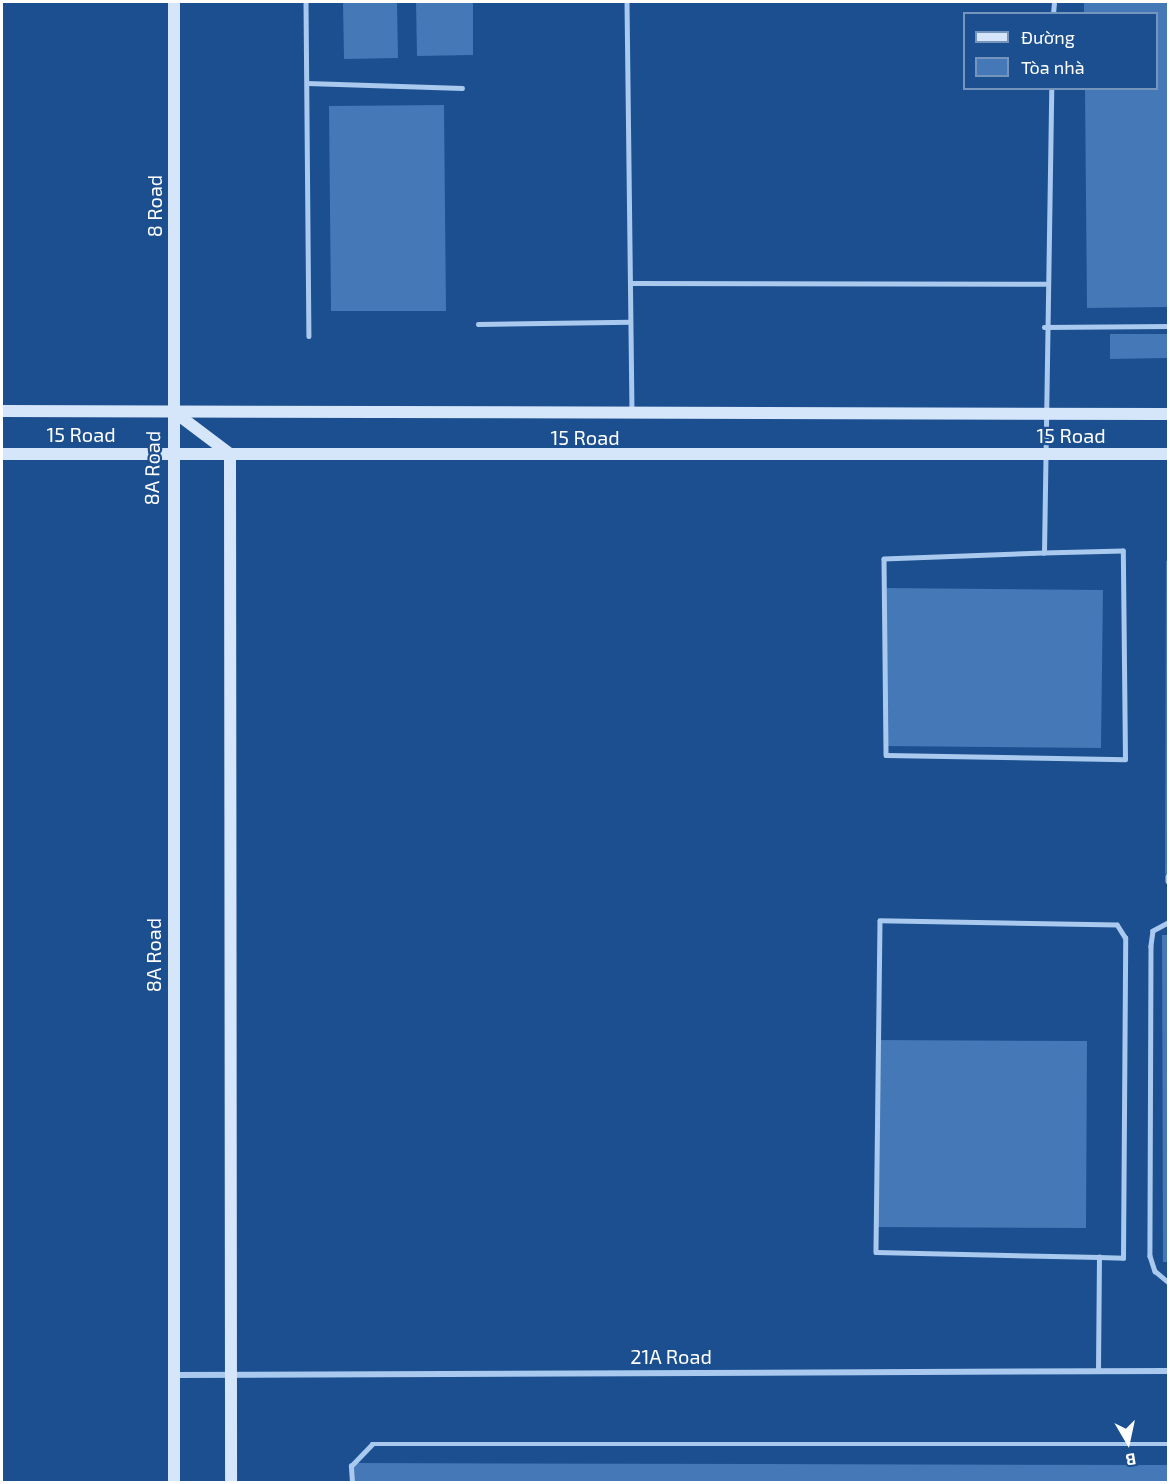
<!DOCTYPE html>
<html>
<head>
<meta charset="utf-8">
<style>
	body { margin:0 }
	#map { position:relative; width:1170px; height:1484px; overflow:hidden; background:#1b4f8f; font-family:"Exo 2",sans-serif }
	div>[style] { position:absolute }
	[style*='--x'] { left:calc(var(--x)*1px); top:calc(var(--y)*1px); width:calc(var(--w)*1px); rotate:calc(var(--a)*1deg) }
	.building>* { inset:0; background:#4478b7 }
	.lane>* { height:4.5px; margin:-2.25px; padding:0 2.25px; transform-origin:2.25px; border-radius:2.25px; background:#a9c9ee }
	.street>* { height:6px; margin:-3px; padding:0 3px; transform-origin:3px; border-radius:3px; background:#a9c9ee }
	.secondary>* { height:12px; margin:-6px; padding:0 6px; transform-origin:6px; border-radius:6px; background:#d6e6fa }
	span { translate:-50% -50%; white-space:nowrap; text-align:center; line-height:1.15; -webkit-text-stroke:4.5px #1b4f8f; paint-order:stroke }
	.street-label { font-size:20px; color:#fff }
	.frame { position:absolute; inset:0; border:3px solid #fff; pointer-events:none }
	.legend { position:absolute; left:963px; top:12px; width:195px; height:78px; box-sizing:border-box; background:#1b4f8f; border:2px solid #7695bc; margin:0; padding:8px 10px; list-style:none; font-size:18px; color:#fff }
	.legend li { display:flex; align-items:center; gap:12px; height:30px }
	.legend b { width:30px; border:2px solid #7695bc }
	.north { position:absolute; left:1098px; top:1412px; width:60px; height:60px; -webkit-text-stroke:4px #1b4f8f; paint-order:stroke; rotate:171deg; font-size:16px; font-weight:700; line-height:24px; text-align:center; color:#fff }
	.north::after { content:''; display:block; margin:auto; width:21px; height:27px; background:#fff; clip-path:polygon(50% 0,100% 100%,50% 72%,0 100%) }
</style>
</head>
<body>
<div id="map">
	<div class="building">
		<i style="clip-path:polygon(343px 2px,397px 2px,398px 58px,344px 59px)"></i>
		<i style="clip-path:polygon(416px 2px,473px 2px,473px 55px,417px 56px)"></i>
		<i style="clip-path:polygon(1084px 2px,1168px 2px,1168px 307px,1087px 308px,1085px 88px,1156px 88px,1156px 14px,1084px 14px)"></i>
		<i style="clip-path:polygon(444px 105px,446px 311px,331px 311px,329px 106px)"></i>
		<i style="clip-path:polygon(1110px 334px,1168px 334px,1168px 358px,1110px 359px)"></i>
		<i style="clip-path:polygon(1166px 561px,1168px 561px,1168px 874px,1165px 874px)"></i>
		<i style="clip-path:polygon(887px 588px,1103px 590px,1101px 748px,885px 746px)"></i>
		<i style="clip-path:polygon(1162px 935px,1168px 935px,1168px 1262px,1163px 1262px)"></i>
		<i style="clip-path:polygon(876px 1040px,1087px 1041px,1086px 1228px,875px 1227px)"></i>
		<i style="clip-path:polygon(350px 1463px,1168px 1465px,1168px 1482px,350px 1482px)"></i>
	</div>
	<div class="lane">
		<i style="--x:306;--y:2;--w:334;--a:89.5"></i>
		<i style="--x:627;--y:2;--w:411;--a:89.3"></i>
		<i style="--x:1053;--y:14;--w:12;--a:-85"></i>
		<i style="--x:307;--y:83;--w:155;--a:1.8"></i>
		<i style="--x:631;--y:283;--w:414;--a:0.1"></i>
		<i style="--x:478;--y:324;--w:152;--a:-0.8"></i>
		<i style="--x:1044;--y:327;--w:124;--a:-0.5"></i>
		<i style="--x:1044;--y:553;--w:160;--a:177.9"></i>
		<i style="--x:884;--y:559;--w:196;--a:89.4"></i>
		<i style="--x:886;--y:755;--w:239;--a:1"></i>
		<i style="--x:1125;--y:759;--w:208;--a:-90.6"></i>
		<i style="--x:1123;--y:551;--w:79;--a:178.5"></i>
		<i style="--x:1044;--y:553;--w:465;--a:-89.1"></i>
		<i style="--x:1168;--y:876;--w:5;--a:90"></i>
		<i style="--x:1168;--y:923;--w:17;--a:152"></i>
		<i style="--x:1153;--y:931;--w:15;--a:98"></i>
		<i style="--x:1151;--y:946;--w:310;--a:90.2"></i>
		<i style="--x:1150;--y:1256;--w:16;--a:72"></i>
		<i style="--x:1155;--y:1271;--w:17;--a:40"></i>
		<i style="--x:1098;--y:1370;--w:113;--a:-89.5"></i>
		<i style="--x:1099;--y:1257;--w:24;--a:2"></i>
		<i style="--x:1123;--y:1258;--w:320;--a:-89.6"></i>
		<i style="--x:1125;--y:938;--w:15;--a:-122"></i>
		<i style="--x:1117;--y:925;--w:237;--a:-179"></i>
		<i style="--x:880;--y:921;--w:331;--a:90.7"></i>
		<i style="--x:876;--y:1252;--w:223;--a:1.3"></i>
		<i style="--x:352;--y:1482;--w:16;--a:-94"></i>
		<i style="--x:351;--y:1466;--w:30;--a:-46"></i>
		<i style="--x:372;--y:1444;--w:796;--a:0"></i>
	</div>
	<div class="street">
		<i style="--x:174;--y:1375;--w:994;--a:-0.23"></i>
	</div>
	<div class="secondary">
		<i style="--x:2;--y:411;--w:1166;--a:0.15"></i>
		<i style="--x:173;--y:411;--w:71;--a:37"></i>
		<i style="--x:230;--y:454;--w:1028;--a:89.94"></i>
		<i style="--x:2;--y:454;--w:1166;--a:0"></i>
		<i style="--x:174;--y:1482;--w:1480;--a:-90"></i>
	</div>
	<div class="street-label">
		<span style="left:154px;top:206px;rotate:-90deg">8 Road</span>
		<span style="left:81px;top:434px">15 Road</span>
		<span style="left:1071px;top:435px">15 Road</span>
		<span style="left:585px;top:437px">15 Road</span>
		<span style="left:152px;top:468px;rotate:-89deg">8A Road</span>
		<span style="left:153px;top:955px;rotate:-90deg">8A Road</span>
		<span style="left:671px;top:1356px">21A Road</span>
	</div>
	<div class="frame"></div>
	<ul class="legend">
	<li><b style="height:8px;background:#d6e6fa"></b>Đường</li>
	<li><b style="height:16px;background:#4478b7"></b>Tòa nhà</li>
	</ul>
	<div class="north">B</div>
</div>
</body>
</html>
